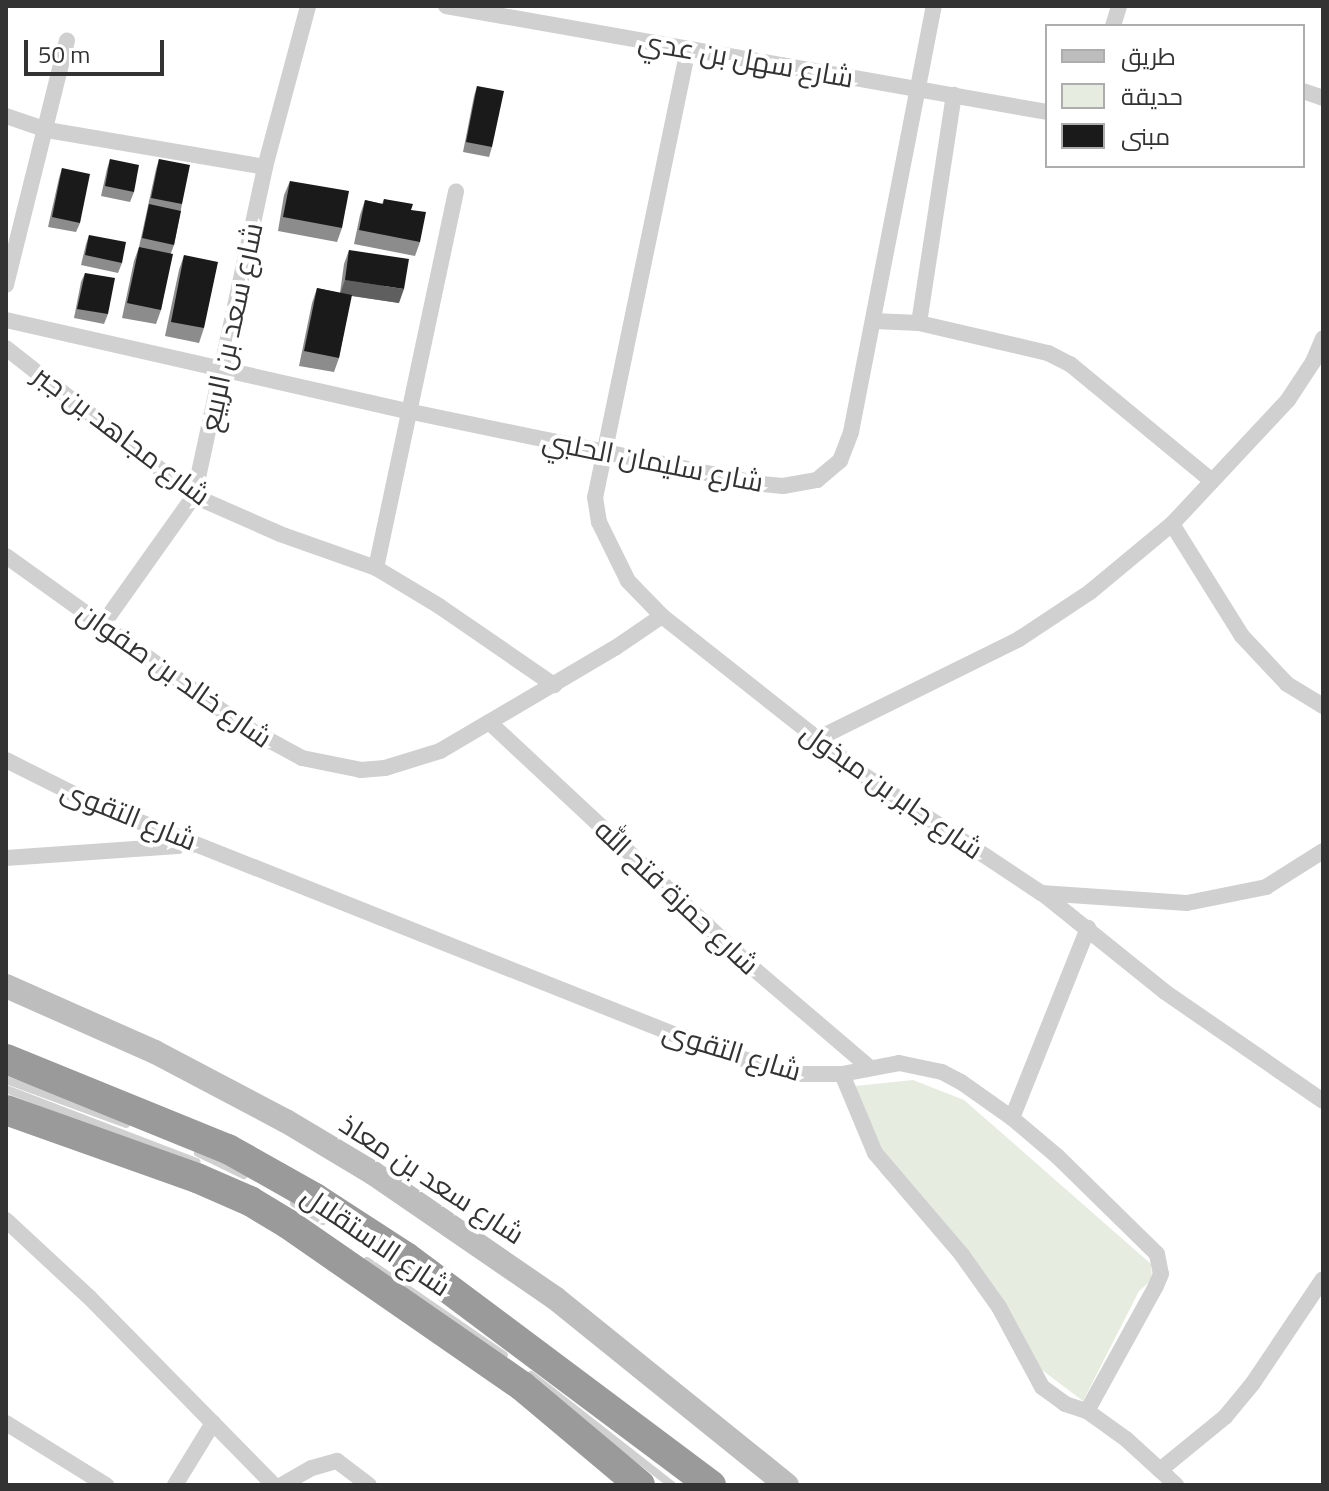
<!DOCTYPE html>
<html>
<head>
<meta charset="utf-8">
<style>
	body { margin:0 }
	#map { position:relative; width:1329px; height:1491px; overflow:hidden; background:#fff; font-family:"Titillium Web",Cairo,sans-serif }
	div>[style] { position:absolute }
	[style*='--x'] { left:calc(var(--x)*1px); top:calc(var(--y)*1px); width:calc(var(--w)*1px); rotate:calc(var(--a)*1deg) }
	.green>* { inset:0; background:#e6ecdf }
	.lane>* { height:8px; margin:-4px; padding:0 4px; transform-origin:4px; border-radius:4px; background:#d0d0d0 }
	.street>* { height:16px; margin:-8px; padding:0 8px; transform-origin:8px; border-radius:8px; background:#d0d0d0 }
	.secondary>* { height:24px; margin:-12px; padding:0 12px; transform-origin:12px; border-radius:12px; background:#bdbdbd }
	.highway>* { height:30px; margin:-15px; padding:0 15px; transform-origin:15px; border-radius:15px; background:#9a9a9a }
	.wall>* { inset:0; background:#8c8c8c }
	.shaded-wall>* { inset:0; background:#5f5f5f }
	.building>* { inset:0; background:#1a1a1a }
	span { translate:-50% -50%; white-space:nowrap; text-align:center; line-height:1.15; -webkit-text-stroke:8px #fff; paint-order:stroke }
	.street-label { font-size:28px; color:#333 }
	.frame { position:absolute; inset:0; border:8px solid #333; pointer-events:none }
	.legend { position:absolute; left:1045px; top:24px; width:260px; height:144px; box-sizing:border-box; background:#fff; border:2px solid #adadad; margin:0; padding:10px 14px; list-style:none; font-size:24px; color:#333 }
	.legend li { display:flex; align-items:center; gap:16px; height:40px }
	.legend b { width:40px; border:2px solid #adadad }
	.scale { position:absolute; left:24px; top:40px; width:140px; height:36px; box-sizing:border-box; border:4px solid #333; border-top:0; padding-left:10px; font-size:24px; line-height:28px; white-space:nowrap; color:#333; -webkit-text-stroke:6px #fff; paint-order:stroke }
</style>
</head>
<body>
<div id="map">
	<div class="green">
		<i style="clip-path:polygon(913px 1080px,964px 1100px,1151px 1264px,1152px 1280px,1139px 1291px,1083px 1401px,1034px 1364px,952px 1248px,881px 1173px,857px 1108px,855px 1086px)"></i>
	</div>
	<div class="lane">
		<i style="--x:6;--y:1080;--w:128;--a:20.1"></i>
		<i style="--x:6;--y:1089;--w:204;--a:21"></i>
		<i style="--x:198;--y:1153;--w:51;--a:25.6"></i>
		<i style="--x:294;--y:1203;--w:34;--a:32"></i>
		<i style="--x:367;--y:1261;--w:166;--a:34.5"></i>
		<i style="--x:531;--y:1375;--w:179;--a:38"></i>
	</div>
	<div class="street">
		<i style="--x:446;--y:6;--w:610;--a:10"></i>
		<i style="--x:1113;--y:26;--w:21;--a:-73"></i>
		<i style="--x:688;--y:49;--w:458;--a:101.7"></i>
		<i style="--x:595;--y:497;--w:25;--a:81"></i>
		<i style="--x:599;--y:522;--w:66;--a:63.8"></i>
		<i style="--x:628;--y:581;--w:49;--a:45.8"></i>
		<i style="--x:662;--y:616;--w:255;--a:38.3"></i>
		<i style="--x:862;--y:774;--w:215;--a:33.6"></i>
		<i style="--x:1041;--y:893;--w:146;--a:3.9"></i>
		<i style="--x:1187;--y:903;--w:81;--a:-11.4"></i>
		<i style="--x:1266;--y:887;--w:67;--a:-32.3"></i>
		<i style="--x:1303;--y:91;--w:21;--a:19"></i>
		<i style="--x:6;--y:116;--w:43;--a:18.9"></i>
		<i style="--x:47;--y:130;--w:221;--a:9.6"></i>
		<i style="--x:6;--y:285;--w:252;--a:-76"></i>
		<i style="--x:6;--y:320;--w:416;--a:12.8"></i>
		<i style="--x:412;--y:412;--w:356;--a:11.7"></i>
		<i style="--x:761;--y:484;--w:22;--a:5"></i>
		<i style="--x:783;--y:486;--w:35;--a:-10"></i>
		<i style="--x:817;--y:480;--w:30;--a:-40"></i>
		<i style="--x:840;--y:461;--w:31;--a:-69"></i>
		<i style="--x:851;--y:432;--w:434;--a:-79"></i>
		<i style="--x:874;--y:321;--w:45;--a:2.5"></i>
		<i style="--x:919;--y:323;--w:132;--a:13.1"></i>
		<i style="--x:1048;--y:353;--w:25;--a:27"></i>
		<i style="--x:1070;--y:364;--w:184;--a:39.5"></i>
		<i style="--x:919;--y:323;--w:231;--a:-81.3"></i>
		<i style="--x:6;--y:348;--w:239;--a:38.2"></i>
		<i style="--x:194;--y:496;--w:94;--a:23.8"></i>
		<i style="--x:280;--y:534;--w:102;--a:19.5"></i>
		<i style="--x:376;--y:568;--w:74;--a:31.1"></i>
		<i style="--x:439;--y:606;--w:140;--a:34.5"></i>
		<i style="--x:1172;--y:524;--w:132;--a:58"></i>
		<i style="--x:1242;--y:636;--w:66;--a:46.8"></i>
		<i style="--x:1287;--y:684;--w:42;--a:31.4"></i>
		<i style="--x:6;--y:556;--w:294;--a:35.6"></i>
		<i style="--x:245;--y:727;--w:65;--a:28.5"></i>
		<i style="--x:302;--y:758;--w:60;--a:11.5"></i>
		<i style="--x:361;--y:770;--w:24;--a:-5"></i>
		<i style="--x:385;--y:768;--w:58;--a:-17.2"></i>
		<i style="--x:440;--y:751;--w:203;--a:-30.5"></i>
		<i style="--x:615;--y:648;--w:57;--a:-34.2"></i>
		<i style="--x:376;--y:568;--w:385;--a:-78"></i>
		<i style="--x:103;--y:624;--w:157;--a:-54.6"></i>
		<i style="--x:194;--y:496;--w:337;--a:-77.8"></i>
		<i style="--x:265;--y:167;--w:167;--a:-75"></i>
		<i style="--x:489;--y:722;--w:352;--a:43"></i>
		<i style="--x:746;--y:962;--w:163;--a:40.5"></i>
		<i style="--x:817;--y:739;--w:225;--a:-26.3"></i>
		<i style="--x:1019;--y:639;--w:85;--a:-33.5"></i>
		<i style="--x:1090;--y:592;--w:107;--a:-39.7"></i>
		<i style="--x:1172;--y:524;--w:170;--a:-46.9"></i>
		<i style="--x:1288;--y:400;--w:45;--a:-56.7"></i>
		<i style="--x:1313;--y:362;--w:26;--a:-67"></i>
		<i style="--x:6;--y:760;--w:94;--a:26.6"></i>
		<i style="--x:90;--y:802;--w:674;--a:21.69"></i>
		<i style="--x:716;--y:1051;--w:81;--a:16.4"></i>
		<i style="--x:794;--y:1074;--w:48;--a:0"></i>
		<i style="--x:842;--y:1074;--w:58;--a:-10.9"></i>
		<i style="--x:899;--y:1063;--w:44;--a:11.8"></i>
		<i style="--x:942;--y:1072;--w:21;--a:28"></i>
		<i style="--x:961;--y:1082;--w:62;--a:35.2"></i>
		<i style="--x:1012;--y:1118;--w:59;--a:40.2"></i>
		<i style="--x:1057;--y:1156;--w:140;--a:44.4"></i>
		<i style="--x:1157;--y:1254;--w:20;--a:79"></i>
		<i style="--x:1161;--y:1274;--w:13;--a:113"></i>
		<i style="--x:1156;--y:1286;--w:143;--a:118.9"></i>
		<i style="--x:1087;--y:1411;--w:48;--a:35.7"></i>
		<i style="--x:1126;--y:1439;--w:46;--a:42.4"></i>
		<i style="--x:1160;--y:1470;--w:84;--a:-39.2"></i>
		<i style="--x:1225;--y:1417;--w:44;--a:-50.5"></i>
		<i style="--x:1253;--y:1383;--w:125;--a:-56.1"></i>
		<i style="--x:6;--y:858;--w:186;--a:-4"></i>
		<i style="--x:1042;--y:893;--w:158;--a:38.8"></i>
		<i style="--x:1165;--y:992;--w:192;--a:34.6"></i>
		<i style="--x:842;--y:1074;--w:86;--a:67.3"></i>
		<i style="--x:875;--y:1153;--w:134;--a:49.5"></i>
		<i style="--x:962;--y:1255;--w:64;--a:54.6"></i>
		<i style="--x:999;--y:1307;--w:91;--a:61.7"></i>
		<i style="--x:1042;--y:1387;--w:29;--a:36"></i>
		<i style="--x:1065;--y:1404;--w:23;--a:18"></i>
		<i style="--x:1012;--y:1118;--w:205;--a:-68.2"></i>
		<i style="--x:6;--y:1220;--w:113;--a:42.9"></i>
		<i style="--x:89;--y:1297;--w:264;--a:45.5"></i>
		<i style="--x:6;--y:1423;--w:118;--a:31.8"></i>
		<i style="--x:1160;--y:1470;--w:22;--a:43"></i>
		<i style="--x:175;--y:1485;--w:73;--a:-58.5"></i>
		<i style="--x:282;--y:1485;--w:34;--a:-30"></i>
		<i style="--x:312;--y:1468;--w:26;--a:-16"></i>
		<i style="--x:337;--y:1461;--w:40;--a:37"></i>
	</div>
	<div class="secondary">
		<i style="--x:6;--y:986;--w:163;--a:23.9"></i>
		<i style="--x:155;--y:1052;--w:148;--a:27.8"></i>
		<i style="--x:286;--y:1121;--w:101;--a:30.9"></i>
		<i style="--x:373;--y:1173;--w:221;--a:34.5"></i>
		<i style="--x:555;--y:1298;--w:298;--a:38.9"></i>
	</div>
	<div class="highway">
		<i style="--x:6;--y:1059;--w:240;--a:22.1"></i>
		<i style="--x:228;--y:1149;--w:100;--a:29.4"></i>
		<i style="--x:315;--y:1198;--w:108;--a:33"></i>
		<i style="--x:406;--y:1257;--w:381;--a:36.8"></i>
		<i style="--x:6;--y:1110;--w:203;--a:19.6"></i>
		<i style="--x:197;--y:1178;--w:58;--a:23.5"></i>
		<i style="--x:250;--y:1201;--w:44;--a:31.2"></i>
		<i style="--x:288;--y:1224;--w:285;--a:34.7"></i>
		<i style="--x:522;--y:1386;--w:154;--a:40"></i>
	</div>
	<div class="wall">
		<i style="clip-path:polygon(477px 86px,492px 147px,489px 157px,463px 152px,474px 96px)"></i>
		<i style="clip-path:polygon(110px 159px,134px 192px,130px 202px,101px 196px,107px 169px)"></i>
		<i style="clip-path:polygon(159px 159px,182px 204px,174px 245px,171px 253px,161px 310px,156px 324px,122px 318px,134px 261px,139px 247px,156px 169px)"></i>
		<i style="clip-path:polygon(62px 168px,80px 223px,76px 232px,48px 227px,59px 178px)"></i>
		<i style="clip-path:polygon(290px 181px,342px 228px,337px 242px,278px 231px,284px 195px)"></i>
		<i style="clip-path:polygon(384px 199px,411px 210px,420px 242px,415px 256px,354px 244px,360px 215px,365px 200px,382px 204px)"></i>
		<i style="clip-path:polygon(89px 235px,122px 263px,118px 273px,81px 265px,86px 244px)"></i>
		<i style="clip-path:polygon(349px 250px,399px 303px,351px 296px,339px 358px,334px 372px,299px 366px,312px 303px,317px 288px,340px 293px,344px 264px)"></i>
		<i style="clip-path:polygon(184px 255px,204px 328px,199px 343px,165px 336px,179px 270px)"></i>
		<i style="clip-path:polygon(85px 273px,108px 314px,104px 324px,74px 318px,81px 282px)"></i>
	</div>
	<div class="shaded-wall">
		<i style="clip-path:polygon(345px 280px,404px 289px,399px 303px,340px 294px)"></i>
	</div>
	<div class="building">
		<i style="clip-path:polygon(477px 86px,504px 91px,492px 147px,466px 142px)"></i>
		<i style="clip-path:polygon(110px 159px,139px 165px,134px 192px,105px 186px)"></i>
		<i style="clip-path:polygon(159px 159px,190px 165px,182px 204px,151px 198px)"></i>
		<i style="clip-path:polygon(62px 168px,90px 174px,80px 223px,52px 217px)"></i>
		<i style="clip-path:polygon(290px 181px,349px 191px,342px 228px,283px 217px)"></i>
		<i style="clip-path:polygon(384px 199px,413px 204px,411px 210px,426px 212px,420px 242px,359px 230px,365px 200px,383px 204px)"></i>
		<i style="clip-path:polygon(149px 204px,181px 211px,174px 245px,142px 238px)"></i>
		<i style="clip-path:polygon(89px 235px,126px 242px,122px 263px,85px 255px)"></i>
		<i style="clip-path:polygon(139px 247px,173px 254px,161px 310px,127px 303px)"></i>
		<i style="clip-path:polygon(349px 250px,409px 259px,404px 289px,345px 280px)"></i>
		<i style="clip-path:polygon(184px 255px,218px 262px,204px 328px,171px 322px)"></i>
		<i style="clip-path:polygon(85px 273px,115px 278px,108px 314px,77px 309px)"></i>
		<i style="clip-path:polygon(317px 288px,352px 295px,339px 358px,304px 351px)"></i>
	</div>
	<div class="street-label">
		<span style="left:746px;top:59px;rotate:10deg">شارع سهل بن عدي</span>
		<span style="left:231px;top:327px;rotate:-78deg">شارع سعد بن الربيع</span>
		<span style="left:122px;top:435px;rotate:37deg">شارع مجاهد بن جبر</span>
		<span style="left:653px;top:461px;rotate:11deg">شارع سليمان الحلبي</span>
		<span style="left:175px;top:675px;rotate:35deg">شارع خالد بن صفوان</span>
		<span style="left:892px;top:791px;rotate:35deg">شارع جابر بن مبذول</span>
		<span style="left:129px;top:815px;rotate:22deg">شارع التقوى</span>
		<span style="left:677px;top:897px;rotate:43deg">شارع حمزة فتح الله</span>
		<span style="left:732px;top:1051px;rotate:17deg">شارع التقوى</span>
		<span style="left:432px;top:1179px;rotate:33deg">شارع سعد بن معاذ</span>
		<span style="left:376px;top:1241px;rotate:34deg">شارع الاستقلال</span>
	</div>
	<div class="frame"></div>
	<ul class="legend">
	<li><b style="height:10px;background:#bdbdbd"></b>طريق</li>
	<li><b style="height:22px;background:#e6ecdf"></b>حديقة</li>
	<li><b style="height:22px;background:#1a1a1a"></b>مبنى</li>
	</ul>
	<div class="scale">50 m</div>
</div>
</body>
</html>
